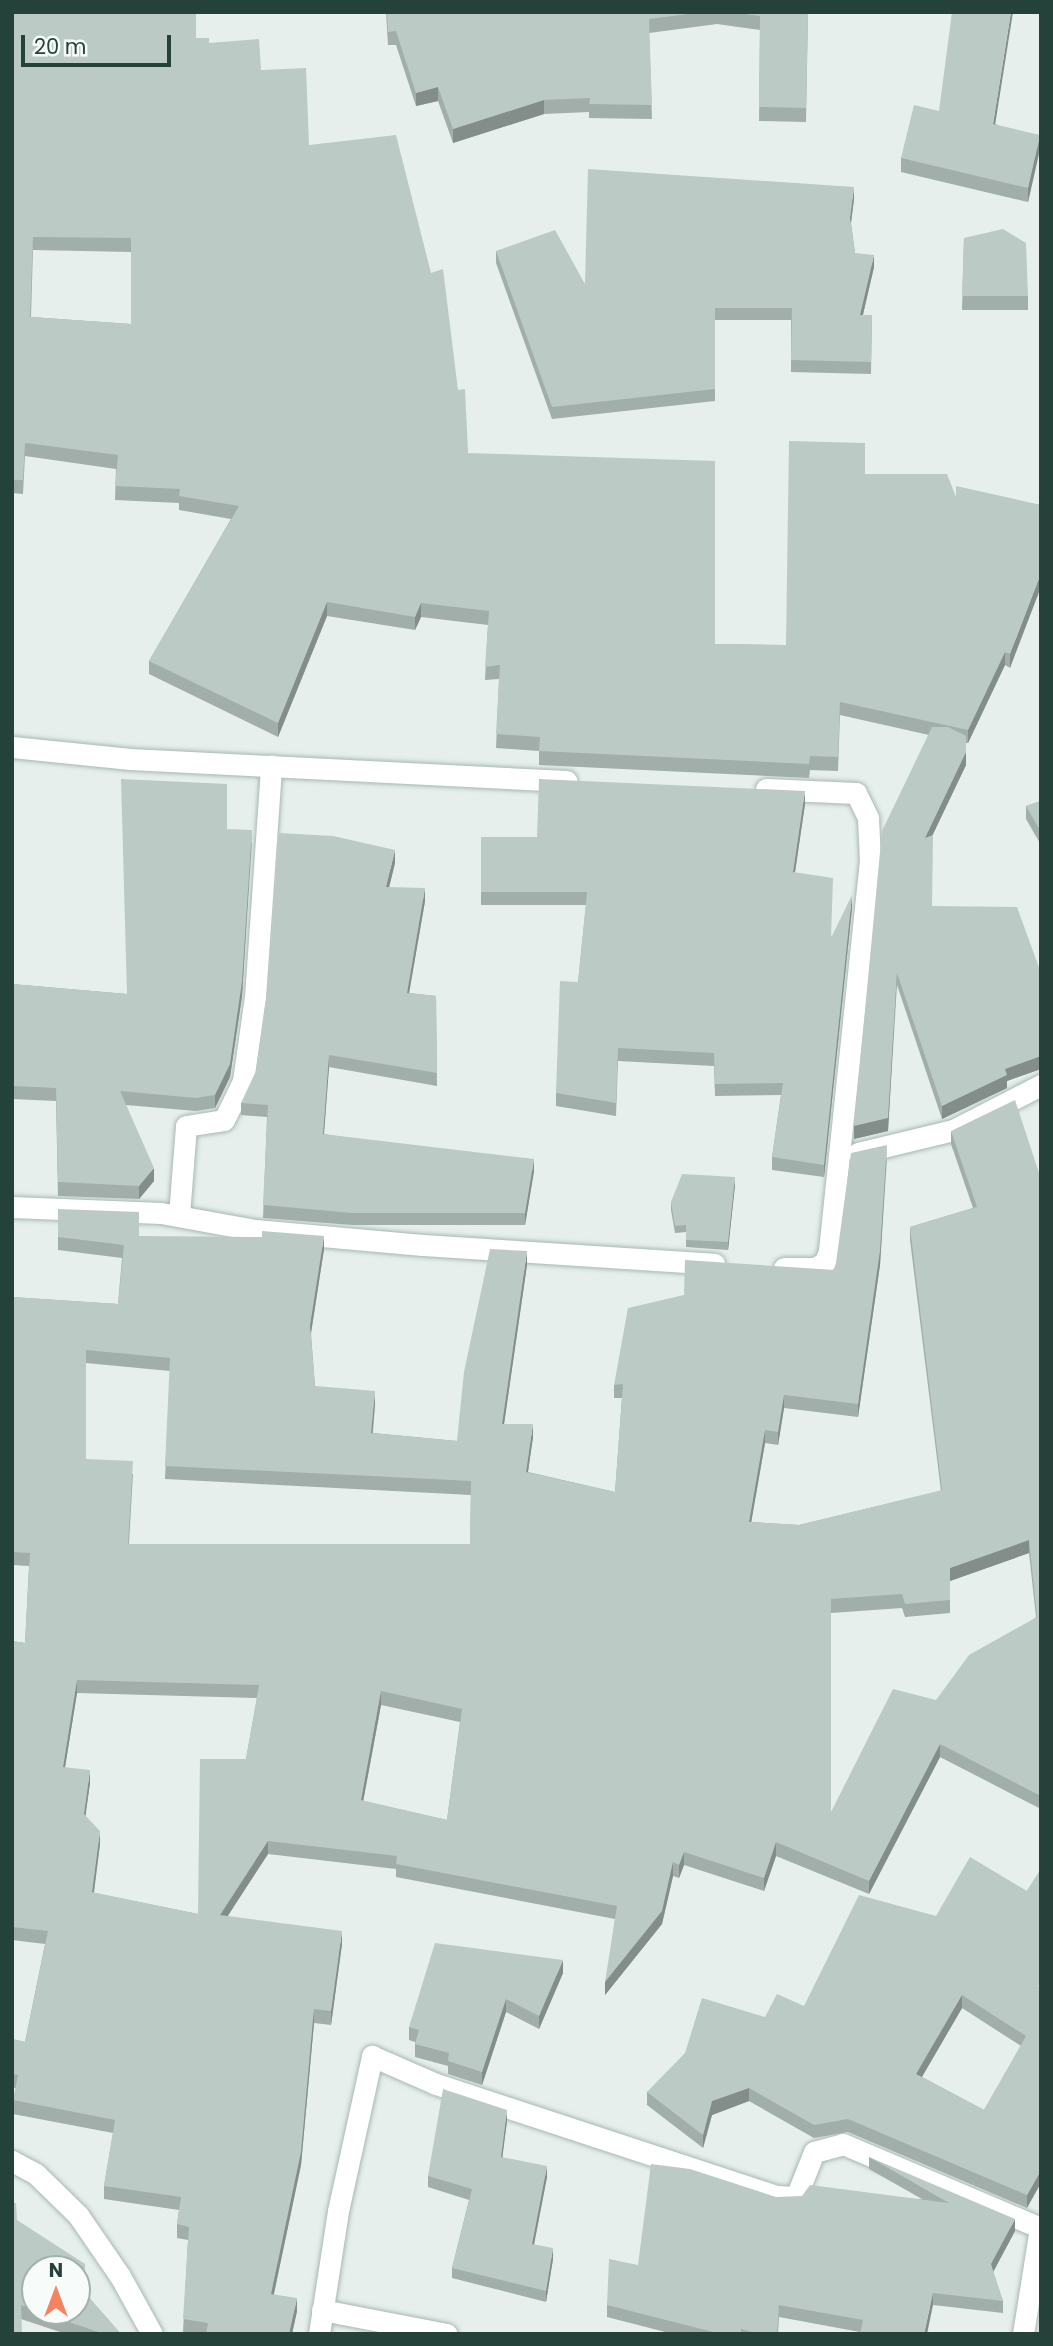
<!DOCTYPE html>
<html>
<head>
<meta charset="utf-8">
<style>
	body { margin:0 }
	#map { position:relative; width:1053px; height:2346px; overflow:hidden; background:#e6efeb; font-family:Poppins,sans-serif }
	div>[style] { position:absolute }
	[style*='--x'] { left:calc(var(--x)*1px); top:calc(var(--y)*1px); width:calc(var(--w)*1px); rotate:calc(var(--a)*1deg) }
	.roads { filter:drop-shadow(0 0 2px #a8b8b2) drop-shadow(0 0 2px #a8b8b2) }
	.minor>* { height:21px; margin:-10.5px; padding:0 10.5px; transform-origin:10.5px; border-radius:10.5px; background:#fff }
	.tertiary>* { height:21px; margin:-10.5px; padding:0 10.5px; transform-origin:10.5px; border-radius:10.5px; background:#fff }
	.wall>* { inset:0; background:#a1aea9 }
	.shaded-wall>* { inset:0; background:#838d89 }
	.building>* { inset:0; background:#bbcac4 }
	span { translate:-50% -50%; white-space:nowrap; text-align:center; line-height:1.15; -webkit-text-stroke:7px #f7fbf9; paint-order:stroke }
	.frame { position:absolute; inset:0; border:14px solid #24423a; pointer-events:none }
	.north { position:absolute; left:21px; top:2255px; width:70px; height:70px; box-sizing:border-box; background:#f7fbf9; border:2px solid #a3b1ad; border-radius:50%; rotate:0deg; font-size:19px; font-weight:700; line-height:28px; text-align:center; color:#24423a }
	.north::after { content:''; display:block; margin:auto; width:24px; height:32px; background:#f4845f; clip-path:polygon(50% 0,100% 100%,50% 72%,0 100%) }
	.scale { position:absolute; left:21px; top:35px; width:150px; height:32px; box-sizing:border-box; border:4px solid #24423a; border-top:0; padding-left:9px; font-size:21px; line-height:24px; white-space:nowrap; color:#24423a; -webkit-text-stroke:5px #f7fbf9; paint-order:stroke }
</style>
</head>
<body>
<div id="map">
	<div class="roads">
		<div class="minor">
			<i style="--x:12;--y:747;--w:119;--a:5.8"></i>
			<i style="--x:130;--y:759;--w:437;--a:2.9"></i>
			<i style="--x:766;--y:789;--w:90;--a:2.5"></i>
			<i style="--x:856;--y:793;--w:28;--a:64"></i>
			<i style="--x:868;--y:818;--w:42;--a:87.3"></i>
			<i style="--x:870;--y:860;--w:394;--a:96"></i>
			<i style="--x:829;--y:1252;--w:12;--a:114"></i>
			<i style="--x:824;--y:1263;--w:11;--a:153"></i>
			<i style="--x:814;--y:1268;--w:30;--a:180"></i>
			<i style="--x:858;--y:1153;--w:98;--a:-13.6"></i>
			<i style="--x:953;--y:1130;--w:99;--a:-27.1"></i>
			<i style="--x:12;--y:1207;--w:149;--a:2.3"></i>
			<i style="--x:161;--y:1213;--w:96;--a:10.3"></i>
			<i style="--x:255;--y:1230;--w:168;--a:5.1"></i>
			<i style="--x:422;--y:1245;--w:293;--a:3.7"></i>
			<i style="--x:179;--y:1215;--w:89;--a:-85.5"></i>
			<i style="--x:186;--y:1126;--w:38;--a:-9"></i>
			<i style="--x:224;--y:1120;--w:43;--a:-64"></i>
			<i style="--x:243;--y:1081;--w:85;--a:-81.9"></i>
			<i style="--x:255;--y:997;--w:232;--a:-86"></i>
			<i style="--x:322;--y:2310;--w:127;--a:10.9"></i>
			<i style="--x:319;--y:2334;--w:124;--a:-81.2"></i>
			<i style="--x:338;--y:2211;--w:159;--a:-77.6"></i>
			<i style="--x:372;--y:2056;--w:70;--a:23.6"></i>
			<i style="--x:436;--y:2084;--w:359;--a:18.2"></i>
			<i style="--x:777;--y:2196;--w:19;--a:3"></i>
			<i style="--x:796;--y:2197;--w:48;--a:-68.2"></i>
			<i style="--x:814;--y:2152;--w:30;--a:-15"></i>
			<i style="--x:843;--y:2144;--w:215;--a:23"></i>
			<i style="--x:1023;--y:2334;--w:107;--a:-80.9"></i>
		</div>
		<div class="tertiary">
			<i style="--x:12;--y:2161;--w:27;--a:28"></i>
			<i style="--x:36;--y:2174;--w:59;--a:44.3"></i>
			<i style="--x:78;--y:2215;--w:74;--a:55.5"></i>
			<i style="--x:120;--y:2276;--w:66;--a:61.1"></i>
		</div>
	</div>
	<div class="wall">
		<i style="clip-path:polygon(evenodd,12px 12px,196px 38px,209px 43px,261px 70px,309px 145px,458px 390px,468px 453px,715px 644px,786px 645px,865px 474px,956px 497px,1041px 505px,1010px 668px,1005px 665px,968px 743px,966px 743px,966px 765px,932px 836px,932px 906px,1041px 973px,1041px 1069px,1007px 1081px,1007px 1088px,942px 1119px,897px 985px,888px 1131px,854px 1139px,929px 735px,840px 715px,838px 771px,810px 770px,809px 778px,539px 765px,539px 751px,496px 748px,499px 679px,485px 680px,488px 625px,421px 617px,415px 630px,327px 616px,278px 737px,149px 674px,149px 661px,231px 519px,179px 510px,179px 503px,115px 500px,116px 469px,25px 456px,23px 494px,12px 493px,12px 12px,33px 250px,131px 252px,131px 324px,31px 317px,33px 250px)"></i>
		<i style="clip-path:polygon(386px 12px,808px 12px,806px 122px,759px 121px,760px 30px,717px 24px,649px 33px,652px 119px,589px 118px,589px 112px,544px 114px,453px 143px,438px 101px,416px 106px,396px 45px,388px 45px)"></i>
		<i style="clip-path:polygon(996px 124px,1040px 149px,1028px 202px,901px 172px,901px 158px)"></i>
		<i style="clip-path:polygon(854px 199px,851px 223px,855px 253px,874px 267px,863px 315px,872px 315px,871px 374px,791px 372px,791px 320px,715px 320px,715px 401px,552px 419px,496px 263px,496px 251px,585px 284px)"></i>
		<i style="clip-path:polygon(964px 238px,1028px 296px,1028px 310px,962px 310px)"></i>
		<i style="clip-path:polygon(1041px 801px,1041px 845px,1026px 819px,1026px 806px)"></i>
		<i style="clip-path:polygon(805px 804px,795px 873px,832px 937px,852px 908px,824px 1177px,772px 1170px,772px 1157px,781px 1095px,715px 1096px,714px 1066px,618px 1061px,616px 1116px,556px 1106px,556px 1093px,578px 982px,586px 905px,481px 905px,481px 837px,537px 837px)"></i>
		<i style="clip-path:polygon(227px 829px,252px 843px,242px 996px,230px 1077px,215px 1108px,196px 1111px,126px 1105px,154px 1181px,139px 1199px,58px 1196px,56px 1101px,12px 1099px,12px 984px,127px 994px)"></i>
		<i style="clip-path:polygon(395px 863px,389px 887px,425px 901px,409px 993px,436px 996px,437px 1086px,329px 1067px,324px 1134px,534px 1171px,525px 1225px,352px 1225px,263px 1218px,267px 1117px,241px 1115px,241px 1103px)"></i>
		<i style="clip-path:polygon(evenodd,951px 1131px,1041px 1179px,1041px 1809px,940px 1757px,869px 1894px,776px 1856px,764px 1891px,684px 1865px,679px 1878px,673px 1876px,662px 1924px,605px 1995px,615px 1919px,396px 1877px,396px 1869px,268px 1854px,227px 1916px,342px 1944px,331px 2025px,314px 2023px,301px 2165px,274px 2294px,297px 2311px,292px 2334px,195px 2334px,183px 2332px,188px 2240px,177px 2238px,177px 2224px,179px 2210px,104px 2199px,104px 2186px,113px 2133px,13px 2114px,13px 2100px,16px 2088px,12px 2088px,12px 2039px,25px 2042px,45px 1944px,12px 1940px,12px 1641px,25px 1643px,29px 1566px,12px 1565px,12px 1297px,118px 1304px,122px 1258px,58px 1250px,58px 1209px,139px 1236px,324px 1249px,311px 1334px,315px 1386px,375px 1404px,373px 1433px,457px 1441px,527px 1265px,504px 1424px,533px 1437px,528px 1472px,615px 1492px,622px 1398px,614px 1398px,614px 1385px,835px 1270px,887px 1159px,880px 1265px,858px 1417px,784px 1408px,778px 1445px,765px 1443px,751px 1522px,799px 1525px,941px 1491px,910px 1240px,910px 1227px,973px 1208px,951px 1144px,951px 1131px,86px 1363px,170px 1371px,165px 1479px,471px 1495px,470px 1544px,129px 1544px,133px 1474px,86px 1459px,86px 1363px,951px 1131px,1029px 1553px,1036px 1617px,936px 1700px,831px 1812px,831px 1613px,902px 1608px,905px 1617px,950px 1613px,950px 1581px,1029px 1553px,951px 1131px,77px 1693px,257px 1698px,246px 1759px,198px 1914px,94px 1893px,100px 1844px,85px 1816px,90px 1783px,65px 1767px,77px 1693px,951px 1131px,381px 1705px,460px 1722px,447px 1820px,363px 1801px,381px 1705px)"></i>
		<i style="clip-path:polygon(735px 1185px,728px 1250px,686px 1247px,686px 1232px,675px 1233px,671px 1210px,671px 1202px)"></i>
		<i style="clip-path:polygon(evenodd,1041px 1869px,1027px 2208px,848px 2132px,814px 2138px,749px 2101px,712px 2115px,703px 2148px,647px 2105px,647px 2092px,765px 2017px,804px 2006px,936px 1916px,1027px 1891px,1041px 1869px,962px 2008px,1021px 2046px,984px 2110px,922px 2077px,962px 2008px)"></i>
		<i style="clip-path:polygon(563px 1973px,539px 2029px,506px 2012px,482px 2085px,448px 2074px,448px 2066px,415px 2057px,415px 2042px,409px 2040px,409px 2027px)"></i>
		<i style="clip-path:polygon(507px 2121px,502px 2157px,547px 2177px,534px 2244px,553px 2259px,546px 2302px,452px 2278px,452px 2268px,469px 2200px,428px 2187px,428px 2176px)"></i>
		<i style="clip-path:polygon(869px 2157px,1015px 2231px,993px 2272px,1003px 2301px,1003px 2313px,933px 2305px,860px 2332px,779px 2317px,778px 2334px,673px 2334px,607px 2317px,607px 2305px,638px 2265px,776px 2197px,922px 2199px,869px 2169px)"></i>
		<i style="clip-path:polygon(evenodd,17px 2220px,85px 2293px,121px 2334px,66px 2334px,21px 2319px,17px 2220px,35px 2269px,77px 2311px,35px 2311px,35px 2269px)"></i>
	</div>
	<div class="shaded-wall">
		<i style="clip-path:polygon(1011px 12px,1013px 12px,993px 138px,993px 124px)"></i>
		<i style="clip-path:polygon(438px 87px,438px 101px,416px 106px,416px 93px)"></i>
		<i style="clip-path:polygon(544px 100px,544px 114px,453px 143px,453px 129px)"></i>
		<i style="clip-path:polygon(1040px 135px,1040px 149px,1028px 202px,1028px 188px)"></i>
		<i style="clip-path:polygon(854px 187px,854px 199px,850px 230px,850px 218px)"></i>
		<i style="clip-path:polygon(874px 255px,874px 267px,860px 327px,860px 315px)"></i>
		<i style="clip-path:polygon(1041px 573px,1041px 587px,1010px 668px,1010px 654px)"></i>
		<i style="clip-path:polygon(327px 602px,327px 616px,278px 737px,278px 723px)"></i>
		<i style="clip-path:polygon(421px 603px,421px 617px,415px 630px,415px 617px)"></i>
		<i style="clip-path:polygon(1005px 652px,1005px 665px,968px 743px,968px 730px)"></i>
		<i style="clip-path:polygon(966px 752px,966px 765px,925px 851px,925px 838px)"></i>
		<i style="clip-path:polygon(805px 791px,805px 804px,793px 885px,793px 872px)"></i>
		<i style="clip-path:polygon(252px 830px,242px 996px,230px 1077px,215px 1108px,215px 1095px)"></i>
		<i style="clip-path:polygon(395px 850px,395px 863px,386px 900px,386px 887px)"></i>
		<i style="clip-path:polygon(425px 888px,425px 901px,407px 1005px,407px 993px)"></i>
		<i style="clip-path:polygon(852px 895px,852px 908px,824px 1177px,824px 1165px)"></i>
		<i style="clip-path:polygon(897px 973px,888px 1131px,854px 1139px,854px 1126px)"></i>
		<i style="clip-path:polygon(329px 1055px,329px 1067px,323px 1146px,323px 1134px)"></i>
		<i style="clip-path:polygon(1041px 1056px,1041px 1069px,1007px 1081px,1007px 1088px,942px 1119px,942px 1106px,1005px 1069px)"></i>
		<i style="clip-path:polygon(887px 1145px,880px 1265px,858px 1417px,858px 1404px)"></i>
		<i style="clip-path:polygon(534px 1159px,534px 1171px,525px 1225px,525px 1213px)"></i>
		<i style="clip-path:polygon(154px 1168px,154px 1181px,139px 1199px,139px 1186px)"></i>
		<i style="clip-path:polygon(735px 1177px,735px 1185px,728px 1250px,728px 1242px)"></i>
		<i style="clip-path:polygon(324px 1236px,324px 1249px,310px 1339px,310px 1325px)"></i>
		<i style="clip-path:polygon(527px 1251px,527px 1265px,502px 1438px,502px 1424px)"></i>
		<i style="clip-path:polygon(375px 1391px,375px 1404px,371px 1446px,371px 1433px)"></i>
		<i style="clip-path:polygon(784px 1395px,784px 1408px,778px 1445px,778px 1432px)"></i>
		<i style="clip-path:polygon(533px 1424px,533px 1437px,526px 1485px,526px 1472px)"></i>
		<i style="clip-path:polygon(765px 1430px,765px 1443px,749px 1535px,749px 1522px)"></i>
		<i style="clip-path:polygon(1029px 1540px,1029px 1553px,950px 1581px,950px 1568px)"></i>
		<i style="clip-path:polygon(77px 1680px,77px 1693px,63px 1780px,63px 1767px)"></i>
		<i style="clip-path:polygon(381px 1691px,381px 1705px,361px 1813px,361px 1800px)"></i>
		<i style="clip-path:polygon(940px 1744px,940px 1757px,869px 1894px,869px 1881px)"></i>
		<i style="clip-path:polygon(90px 1770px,90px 1783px,84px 1827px,84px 1814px)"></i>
		<i style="clip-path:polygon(100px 1831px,100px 1844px,92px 1905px,92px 1892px)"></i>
		<i style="clip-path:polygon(268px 1841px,268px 1854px,220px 1928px,220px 1915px)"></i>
		<i style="clip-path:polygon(776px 1842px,776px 1856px,764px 1891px,764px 1878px)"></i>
		<i style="clip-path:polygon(684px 1852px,684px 1865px,679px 1878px,679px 1865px)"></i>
		<i style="clip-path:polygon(673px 1862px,673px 1876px,662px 1924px,605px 1995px,605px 1982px)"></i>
		<i style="clip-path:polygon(342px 1931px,342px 1944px,331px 2025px,331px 2011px)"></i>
		<i style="clip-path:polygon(563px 1960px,563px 1973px,539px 2029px,539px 2016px)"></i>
		<i style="clip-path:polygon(962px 1995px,962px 2008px,916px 2087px,916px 2074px)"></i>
		<i style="clip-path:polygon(506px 1999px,506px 2012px,482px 2085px,482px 2072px)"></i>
		<i style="clip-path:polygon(314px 2009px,314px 2023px,301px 2165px,271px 2307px,271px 2294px)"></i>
		<i style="clip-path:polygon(749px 2088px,749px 2101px,712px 2115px,703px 2148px,703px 2135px,712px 2101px)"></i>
		<i style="clip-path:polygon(507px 2110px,507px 2121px,501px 2168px,501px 2157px)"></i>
		<i style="clip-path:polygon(547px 2166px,547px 2177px,532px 2255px,532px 2244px)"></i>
		<i style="clip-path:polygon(1041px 2170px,1041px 2183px,1027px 2208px,1027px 2195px)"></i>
		<i style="clip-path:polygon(1015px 2219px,1015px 2231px,991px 2276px,991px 2264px)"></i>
		<i style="clip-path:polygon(553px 2248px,553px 2259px,546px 2302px,546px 2291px)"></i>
		<i style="clip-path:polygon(933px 2293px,933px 2305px,927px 2334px,924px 2334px)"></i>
		<i style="clip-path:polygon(297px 2298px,297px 2311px,292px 2334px,289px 2334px)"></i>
	</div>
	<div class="building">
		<i style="clip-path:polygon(evenodd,12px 12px,196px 12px,196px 38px,209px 38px,209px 43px,259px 39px,261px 70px,306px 68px,309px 145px,396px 135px,431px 273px,443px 269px,458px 390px,465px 389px,468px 453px,715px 461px,715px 644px,786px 645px,789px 441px,865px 443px,865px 474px,947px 474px,956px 497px,956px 486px,1041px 505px,1041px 573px,1010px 654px,1005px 652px,968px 730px,840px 702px,838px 757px,810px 756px,809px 764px,539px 751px,540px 737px,496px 734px,500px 665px,485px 667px,489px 611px,421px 603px,415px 617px,327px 602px,278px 723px,149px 661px,239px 506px,179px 496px,180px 489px,115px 486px,118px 455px,25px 443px,23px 480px,12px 480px,12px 12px,33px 237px,131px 238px,131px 324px,30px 317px,33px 237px)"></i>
		<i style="clip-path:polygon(387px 12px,704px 12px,649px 19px,652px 105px,589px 104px,590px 98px,544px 100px,453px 129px,438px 87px,416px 93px,396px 31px,388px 32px)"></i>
		<i style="clip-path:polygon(728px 12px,808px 12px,806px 108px,759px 107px,760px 16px)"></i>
		<i style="clip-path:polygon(952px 12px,1011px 12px,993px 124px,1040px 135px,1028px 188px,901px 158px,914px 105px,939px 111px)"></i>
		<i style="clip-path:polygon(588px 169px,854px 187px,850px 218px,855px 253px,874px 255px,860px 315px,872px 315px,871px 362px,791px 360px,792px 308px,715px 308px,715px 389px,552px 407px,496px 251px,555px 230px,585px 284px)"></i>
		<i style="clip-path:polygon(1003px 229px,1026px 243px,1028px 296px,962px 296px,964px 238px)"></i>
		<i style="clip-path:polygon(932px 727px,948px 727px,966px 736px,966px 752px,925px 838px,933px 835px,932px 906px,1017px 907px,1041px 973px,1041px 1056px,1005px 1069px,1007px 1075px,942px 1106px,897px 973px,888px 1118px,854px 1126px,882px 831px)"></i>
		<i style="clip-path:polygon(121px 779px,227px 784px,227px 829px,252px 830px,242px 982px,230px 1064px,215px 1095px,196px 1098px,120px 1091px,154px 1168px,139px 1186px,58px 1182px,56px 1088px,12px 1086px,12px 984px,127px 994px)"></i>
		<i style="clip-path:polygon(539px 779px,805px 791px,793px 872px,833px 878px,831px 938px,852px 895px,824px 1165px,772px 1157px,783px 1083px,715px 1084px,714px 1053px,618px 1048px,616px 1103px,556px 1093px,560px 981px,578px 982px,587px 892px,481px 892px,481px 837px,537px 837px)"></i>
		<i style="clip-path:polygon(1041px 801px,1041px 832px,1026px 806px)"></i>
		<i style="clip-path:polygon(279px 833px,333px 836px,395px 850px,386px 887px,425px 888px,407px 993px,436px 996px,437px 1073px,329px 1055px,323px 1134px,534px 1159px,525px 1213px,352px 1213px,263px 1205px,268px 1105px,241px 1103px,256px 1071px,268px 986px)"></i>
		<i style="clip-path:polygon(evenodd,1015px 1100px,1041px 1179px,1041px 1796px,940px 1744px,869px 1881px,776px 1842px,764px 1878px,684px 1852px,679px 1865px,673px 1862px,662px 1911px,605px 1982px,617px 1906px,396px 1864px,397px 1856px,268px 1841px,220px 1915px,342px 1931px,331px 2011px,314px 2009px,301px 2152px,271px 2294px,297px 2298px,289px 2334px,206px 2334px,208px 2323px,183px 2319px,189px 2227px,177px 2224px,181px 2197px,104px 2186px,115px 2120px,13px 2100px,18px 2075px,12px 2074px,12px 2039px,25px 2042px,48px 1931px,12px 1927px,12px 1641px,25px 1643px,30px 1553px,12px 1552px,12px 1297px,118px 1304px,124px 1245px,58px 1237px,58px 1209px,139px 1212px,139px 1236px,262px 1237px,262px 1231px,324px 1236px,310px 1325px,315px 1386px,375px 1391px,371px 1433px,457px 1441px,464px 1372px,490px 1249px,527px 1251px,502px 1424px,533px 1424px,526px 1472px,615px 1492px,623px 1384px,614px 1385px,628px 1308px,684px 1295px,685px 1260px,835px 1270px,851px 1153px,887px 1145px,880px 1251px,858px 1404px,784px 1395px,778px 1432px,765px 1430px,749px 1522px,799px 1525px,942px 1490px,910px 1227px,977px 1207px,951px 1131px,1015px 1100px,86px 1350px,170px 1358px,165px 1466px,471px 1481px,470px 1544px,128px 1544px,133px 1461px,86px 1459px,86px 1350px,1015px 1100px,1029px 1540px,1037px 1617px,969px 1655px,936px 1700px,893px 1689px,831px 1812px,831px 1599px,902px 1594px,905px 1604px,950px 1600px,950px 1568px,1029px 1540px,1015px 1100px,77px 1680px,259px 1685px,246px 1759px,200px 1759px,198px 1914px,92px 1892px,100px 1831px,84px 1814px,90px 1770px,63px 1767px,77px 1680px,1015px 1100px,381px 1691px,462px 1709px,447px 1820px,361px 1800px,381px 1691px)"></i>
		<i style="clip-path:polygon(682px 1174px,735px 1177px,728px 1242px,686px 1240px,686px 1225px,675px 1226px,671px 1202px)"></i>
		<i style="clip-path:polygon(evenodd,970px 1857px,1027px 1891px,1041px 1869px,1041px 1981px,1038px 1986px,1041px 1988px,1041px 2170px,1027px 2195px,848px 2119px,814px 2125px,749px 2088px,712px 2101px,703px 2135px,647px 2092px,685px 2053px,702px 1998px,765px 2017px,777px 1994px,804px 2006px,859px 1895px,936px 1916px,970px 1857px,962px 1995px,1026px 2036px,984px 2110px,916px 2074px,962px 1995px)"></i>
		<i style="clip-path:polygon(435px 1943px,563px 1960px,539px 2016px,506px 1999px,482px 2072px,448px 2061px,449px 2053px,415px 2044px,419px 2030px,409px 2027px)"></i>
		<i style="clip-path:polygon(443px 2089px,507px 2110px,501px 2157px,547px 2166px,532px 2244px,553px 2248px,546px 2291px,452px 2268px,472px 2189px,428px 2176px)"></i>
		<i style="clip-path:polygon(869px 2157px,1015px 2219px,991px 2264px,1003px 2301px,933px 2293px,924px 2334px,860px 2334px,863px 2320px,779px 2305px,777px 2334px,759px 2334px,741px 2329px,741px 2334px,721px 2334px,607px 2305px,609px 2259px,638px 2265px,651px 2164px,690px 2169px,776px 2197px,802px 2196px,810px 2185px,949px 2203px)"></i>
		<i style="clip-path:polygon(12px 2203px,16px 2203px,17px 2220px,85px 2264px,85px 2293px,121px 2334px,104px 2334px,37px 2311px,77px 2311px,77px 2269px,35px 2269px,35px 2310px,21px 2305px,22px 2334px,12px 2334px)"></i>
	</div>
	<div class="frame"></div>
	<div class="north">N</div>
	<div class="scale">20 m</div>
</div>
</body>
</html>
